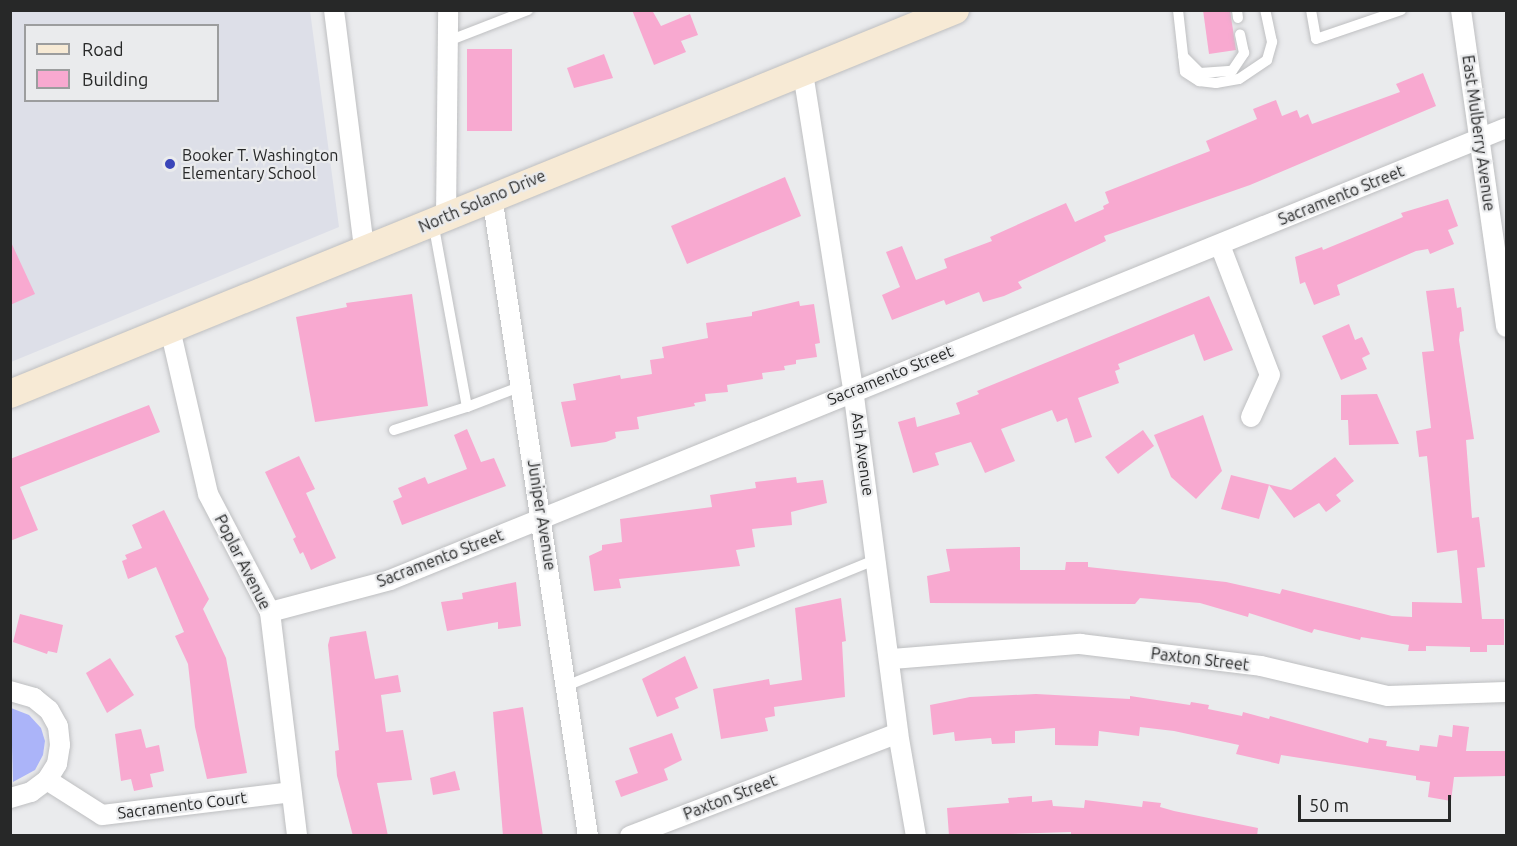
<!DOCTYPE html>
<html>
<head>
<meta charset="utf-8">
<style>
	body { margin:0 }
	#map { position:relative; width:1517px; height:846px; overflow:hidden; background:#eaebed; font-family:Ubuntu,sans-serif }
	div>[style] { position:absolute }
	[style*='--x'] { left:calc(var(--x)*1px); top:calc(var(--y)*1px); width:calc(var(--w)*1px); rotate:calc(var(--a)*1deg) }
	.built>* { inset:0; background:#dddfe8 }
	.green>* { inset:0; background:#abb4f9 }
	.building>* { inset:0; background:#f8a9d0 }
	.roads { filter:drop-shadow(0 0 2px #bebfc1) drop-shadow(0 0 2px #bebfc1) }
	.lane>* { height:10px; margin:-5px; padding:0 5px; transform-origin:5px; border-radius:5px; background:#fff }
	.street>* { height:20px; margin:-10px; padding:0 10px; transform-origin:10px; border-radius:10px; background:#fff }
	.secondary>* { height:28px; margin:-14px; padding:0 14px; transform-origin:14px; border-radius:14px; background:#f7ead5 }
	.dots>* { width:16px; height:16px; translate:-50% -50%; box-sizing:border-box; border:3px solid #eaebed; border-radius:50% }
	span { translate:-50% -50%; white-space:nowrap; text-align:center; line-height:1.15; -webkit-text-stroke:4.5px #eaebed; paint-order:stroke }
	.street-label { font-size:16px; color:#272828 }
	.poi-label { font-size:16px; color:#272828 }
	.left { translate:0 -50%; text-align:left }
	.frame { position:absolute; inset:0; border:12px solid #272828; pointer-events:none }
	.legend { position:absolute; left:24px; top:24px; width:195px; height:78px; box-sizing:border-box; background:#eaebed; border:2px solid #9c9d9e; margin:0; padding:8px 10px; list-style:none; font-size:18px; color:#272828 }
	.legend li { display:flex; align-items:center; gap:12px; height:30px }
	.legend b { width:30px; border:2px solid #9c9d9e }
	.scale { position:absolute; left:1298px; top:795px; width:153px; height:27px; box-sizing:border-box; border:3px solid #272828; border-top:0; padding-left:8px; font-size:18px; line-height:21px; white-space:nowrap; color:#272828; -webkit-text-stroke:4px #eaebed; paint-order:stroke }
</style>
</head>
<body>
<div id="map">
	<div class="built">
		<i style="clip-path:polygon(evenodd,11px 11px,310px 11px,339px 227px,11px 362px,11px 11px,26px 26px,218px 26px,218px 100px,26px 100px,26px 26px)"></i>
	</div>
	<div class="green">
		<i style="clip-path:polygon(11px 708px,29px 715px,41px 728px,45px 741px,43px 755px,35px 770px,13px 782px)"></i>
	</div>
	<div class="building">
		<i style="clip-path:polygon(632px 10px,652px 10px,661px 26px,690px 14px,698px 35px,681px 41px,686px 52px,654px 65px)"></i>
		<i style="clip-path:polygon(1203px 10px,1230px 10px,1236px 50px,1209px 54px)"></i>
		<i style="clip-path:polygon(467px 49px,512px 49px,512px 131px,467px 131px)"></i>
		<i style="clip-path:polygon(604px 54px,613px 78px,574px 88px,567px 68px)"></i>
		<i style="clip-path:polygon(1423px 73px,1436px 106px,1250px 185px,1104px 236px,1106px 241px,1018px 282px,1022px 288px,1004px 296px,983px 302px,979px 292px,946px 305px,944px 300px,892px 320px,882px 295px,900px 287px,886px 252px,902px 246px,916px 280px,947px 268px,944px 259px,992px 241px,990px 237px,1066px 203px,1075px 222px,1104px 209px,1103px 206px,1109px 203px,1105px 192px,1210px 151px,1206px 141px,1257px 119px,1253px 109px,1276px 100px,1282px 116px,1297px 110px,1300px 118px,1308px 114px,1312px 124px,1400px 92px,1396px 84px)"></i>
		<i style="clip-path:polygon(785px 177px,801px 216px,687px 264px,671px 226px)"></i>
		<i style="clip-path:polygon(1448px 199px,1458px 226px,1448px 230px,1454px 244px,1430px 254px,1428px 249px,1416px 251px,1337px 285px,1340px 295px,1314px 305px,1305px 282px,1300px 284px,1295px 257px,1322px 247px,1323px 250px,1403px 217px,1401px 213px)"></i>
		<i style="clip-path:polygon(10px 240px,35px 294px,10px 305px)"></i>
		<i style="clip-path:polygon(1454px 288px,1457px 308px,1461px 307px,1464px 331px,1460px 332px,1459px 340px,1474px 439px,1466px 440px,1472px 518px,1479px 517px,1485px 567px,1477px 568px,1482px 619px,1504px 619px,1504px 645px,1487px 645px,1487px 652px,1470px 652px,1470px 647px,1426px 646px,1426px 651px,1408px 651px,1409px 645px,1361px 637px,1360px 640px,1314px 629px,1312px 633px,1249px 613px,1248px 617px,1200px 603px,1140px 598px,1135px 604px,930px 603px,927px 576px,950px 571px,946px 549px,1020px 547px,1020px 570px,1065px 570px,1066px 562px,1088px 562px,1088px 567px,1226px 582px,1280px 594px,1282px 589px,1392px 616px,1412px 617px,1412px 602px,1462px 603px,1457px 550px,1437px 553px,1427px 456px,1419px 457px,1416px 431px,1431px 428px,1422px 352px,1434px 351px,1426px 291px)"></i>
		<i style="clip-path:polygon(412px 294px,428px 406px,315px 422px,296px 317px,347px 307px,346px 303px)"></i>
		<i style="clip-path:polygon(1209px 296px,1233px 350px,1204px 361px,1194px 334px,1118px 364px,1120px 369px,1115px 371px,1119px 383px,1078px 398px,1092px 437px,1075px 443px,1067px 418px,1057px 422px,1052px 410px,1001px 429px,1015px 461px,985px 473px,971px 442px,935px 453px,939px 465px,913px 473px,898px 422px,915px 417px,917px 427px,960px 414px,956px 403px,979px 394px,977px 391px)"></i>
		<i style="clip-path:polygon(799px 301px,800px 306px,814px 304px,820px 343px,815px 344px,817px 357px,796px 360px,796px 364px,784px 366px,785px 370px,762px 373px,763px 379px,727px 385px,728px 392px,705px 394px,706px 401px,694px 403px,695px 406px,637px 417px,639px 429px,615px 432px,616px 438px,606px 442px,571px 447px,561px 402px,576px 400px,573px 384px,620px 375px,621px 379px,652px 374px,650px 360px,664px 358px,662px 347px,708px 338px,706px 323px,752px 316px,752px 312px)"></i>
		<i style="clip-path:polygon(1349px 324px,1355px 340px,1362px 337px,1370px 354px,1362px 358px,1367px 369px,1341px 380px,1322px 336px)"></i>
		<i style="clip-path:polygon(1377px 394px,1399px 444px,1349px 445px,1348px 420px,1341px 420px,1341px 395px)"></i>
		<i style="clip-path:polygon(149px 405px,160px 432px,20px 487px,38px 530px,10px 541px,10px 459px)"></i>
		<i style="clip-path:polygon(1203px 415px,1222px 471px,1196px 499px,1171px 477px,1154px 435px)"></i>
		<i style="clip-path:polygon(467px 429px,481px 462px,494px 458px,506px 486px,402px 525px,393px 501px,402px 497px,398px 488px,425px 477px,428px 484px,467px 469px,454px 435px)"></i>
		<i style="clip-path:polygon(1143px 430px,1154px 446px,1118px 474px,1105px 457px)"></i>
		<i style="clip-path:polygon(299px 456px,315px 489px,306px 493px,336px 558px,311px 570px,303px 552px,300px 554px,293px 539px,296px 537px,265px 472px)"></i>
		<i style="clip-path:polygon(1335px 457px,1354px 481px,1336px 495px,1341px 501px,1326px 512px,1319px 503px,1294px 518px,1269px 485px,1259px 519px,1221px 509px,1231px 475px,1291px 490px)"></i>
		<i style="clip-path:polygon(796px 477px,797px 483px,823px 480px,827px 503px,791px 512px,792px 525px,752px 529px,755px 547px,736px 550px,740px 566px,619px 579px,621px 588px,594px 591px,589px 556px,602px 550px,602px 545px,622px 542px,620px 519px,712px 507px,710px 495px,756px 488px,755px 482px)"></i>
		<i style="clip-path:polygon(164px 510px,209px 599px,203px 609px,226px 658px,247px 773px,207px 779px,195px 727px,188px 664px,175px 636px,184px 632px,156px 567px,128px 579px,122px 561px,127px 559px,125px 555px,142px 548px,132px 525px)"></i>
		<i style="clip-path:polygon(516px 582px,521px 626px,498px 629px,498px 622px,447px 631px,441px 602px,463px 599px,462px 593px)"></i>
		<i style="clip-path:polygon(841px 598px,846px 641px,842px 642px,845px 697px,774px 707px,775px 716px,765px 718px,768px 731px,721px 739px,713px 689px,769px 679px,770px 685px,802px 680px,795px 608px)"></i>
		<i style="clip-path:polygon(20px 614px,63px 625px,57px 653px,48px 651px,47px 654px,13px 642px)"></i>
		<i style="clip-path:polygon(366px 631px,375px 679px,398px 675px,401px 692px,381px 695px,386px 732px,403px 730px,412px 780px,377px 783px,388px 836px,353px 836px,337px 776px,335px 751px,339px 750px,328px 645px,330px 637px)"></i>
		<i style="clip-path:polygon(685px 656px,698px 688px,675px 698px,679px 708px,657px 717px,642px 679px)"></i>
		<i style="clip-path:polygon(110px 658px,134px 695px,107px 713px,86px 673px)"></i>
		<i style="clip-path:polygon(1036px 694px,1130px 699px,1130px 696px,1190px 705px,1191px 702px,1209px 705px,1208px 709px,1242px 716px,1243px 712px,1269px 719px,1270px 716px,1368px 743px,1369px 738px,1387px 741px,1386px 746px,1419px 751px,1420px 745px,1437px 747px,1439px 735px,1452px 737px,1453px 725px,1469px 727px,1466px 751px,1506px 751px,1506px 776px,1454px 777px,1451px 801px,1428px 797px,1430px 782px,1416px 780px,1416px 776px,1281px 755px,1279px 764px,1236px 754px,1239px 745px,1174px 731px,1140px 727px,1139px 736px,1099px 731px,1098px 746px,1055px 745px,1055px 728px,1015px 731px,1015px 743px,992px 744px,991px 738px,955px 741px,954px 732px,933px 735px,930px 705px,970px 697px)"></i>
		<i style="clip-path:polygon(523px 707px,543px 836px,503px 836px,493px 712px)"></i>
		<i style="clip-path:polygon(141px 729px,146px 748px,159px 745px,164px 771px,150px 774px,153px 787px,134px 791px,131px 779px,121px 781px,115px 734px)"></i>
		<i style="clip-path:polygon(672px 733px,682px 760px,664px 769px,668px 780px,621px 797px,615px 781px,638px 773px,629px 748px)"></i>
		<i style="clip-path:polygon(455px 771px,460px 790px,433px 795px,430px 778px)"></i>
		<i style="clip-path:polygon(1032px 796px,1032px 802px,1052px 800px,1053px 806px,1084px 808px,1085px 800px,1142px 807px,1143px 801px,1161px 803px,1160px 807px,1174px 811px,1258px 828px,1257px 836px,1071px 836px,1071px 832px,949px 836px,947px 808px,1009px 803px,1008px 798px)"></i>
	</div>
	<div class="roads">
		<div class="lane">
			<i style="--x:1178;--y:10;--w:62;--a:83.6"></i>
			<i style="--x:1185;--y:72;--w:17;--a:33"></i>
			<i style="--x:1199;--y:81;--w:17;--a:7"></i>
			<i style="--x:1216;--y:83;--w:23;--a:-10"></i>
			<i style="--x:1239;--y:79;--w:34;--a:-34"></i>
			<i style="--x:1267;--y:60;--w:19;--a:-74"></i>
			<i style="--x:1272;--y:42;--w:33;--a:-102"></i>
			<i style="--x:1237;--y:10;--w:8;--a:83"></i>
			<i style="--x:1311;--y:10;--w:29;--a:80"></i>
			<i style="--x:1316;--y:39;--w:90;--a:-18.8"></i>
			<i style="--x:448;--y:41;--w:86;--a:-21.2"></i>
			<i style="--x:1183;--y:56;--w:24;--a:45"></i>
			<i style="--x:1200;--y:73;--w:32;--a:-4"></i>
			<i style="--x:1232;--y:71;--w:22;--a:-56"></i>
			<i style="--x:1244;--y:53;--w:19;--a:-102"></i>
			<i style="--x:433;--y:222;--w:188;--a:79.6"></i>
			<i style="--x:467;--y:407;--w:59;--a:-20.9"></i>
			<i style="--x:394;--y:430;--w:77;--a:-17.5"></i>
			<i style="--x:566;--y:686;--w:336;--a:-22.2"></i>
		</div>
		<div class="street">
			<i style="--x:334;--y:10;--w:241;--a:82.8"></i>
			<i style="--x:1461;--y:10;--w:320;--a:81.9"></i>
			<i style="--x:803;--y:73;--w:320;--a:81"></i>
			<i style="--x:853;--y:389;--w:347;--a:82.5"></i>
			<i style="--x:898;--y:733;--w:105;--a:80.1"></i>
			<i style="--x:492;--y:196;--w:647;--a:81.47"></i>
			<i style="--x:446;--y:217;--w:207;--a:-89.4"></i>
			<i style="--x:1220;--y:245;--w:139;--a:69"></i>
			<i style="--x:1270;--y:375;--w:46;--a:114.3"></i>
			<i style="--x:170;--y:329;--w:169;--a:77"></i>
			<i style="--x:208;--y:494;--w:133;--a:62.3"></i>
			<i style="--x:270;--y:612;--w:226;--a:83.1"></i>
			<i style="--x:270;--y:612;--w:124;--a:-14.9"></i>
			<i style="--x:390;--y:580;--w:1204;--a:-22.05"></i>
			<i style="--x:892;--y:659;--w:189;--a:-4.6"></i>
			<i style="--x:1080;--y:644;--w:182;--a:6.9"></i>
			<i style="--x:1261;--y:666;--w:130;--a:13.3"></i>
			<i style="--x:1388;--y:696;--w:118;--a:-1.9"></i>
			<i style="--x:10;--y:691;--w:25;--a:16"></i>
			<i style="--x:34;--y:698;--w:19;--a:39"></i>
			<i style="--x:49;--y:710;--w:18;--a:61"></i>
			<i style="--x:58;--y:726;--w:19;--a:84"></i>
			<i style="--x:60;--y:745;--w:19;--a:99"></i>
			<i style="--x:57;--y:764;--w:19;--a:122"></i>
			<i style="--x:47;--y:780;--w:20;--a:143"></i>
			<i style="--x:31;--y:792;--w:22;--a:164"></i>
			<i style="--x:47;--y:780;--w:65;--a:32.5"></i>
			<i style="--x:102;--y:815;--w:190;--a:-6.9"></i>
			<i style="--x:630;--y:836;--w:287;--a:-21"></i>
		</div>
		<div class="secondary">
			<i style="--x:10;--y:394;--w:1020;--a:-22.11"></i>
		</div>
	</div>
	<div class="dots">
		<i style="left:170px;top:164px;background:#3a45b9"></i>
	</div>
	<div class="street-label">
		<span style="left:1479px;top:133px;rotate:82deg">East Mulberry Avenue</span>
		<span style="left:1341px;top:195px;rotate:-22deg">Sacramento Street</span>
		<span style="left:482px;top:201px;rotate:-23deg">North Solano Drive</span>
		<span style="left:890px;top:375px;rotate:-22deg">Sacramento Street</span>
		<span style="left:863px;top:454px;rotate:82deg">Ash Avenue</span>
		<span style="left:542px;top:515px;rotate:81deg">Juniper Avenue</span>
		<span style="left:440px;top:558px;rotate:-21deg">Sacramento Street</span>
		<span style="left:243px;top:562px;rotate:63deg">Poplar Avenue</span>
		<span style="left:1200px;top:659px;rotate:7deg">Paxton Street</span>
		<span style="left:730px;top:797px;rotate:-21deg">Paxton Street</span>
		<span style="left:182px;top:805px;rotate:-7deg">Sacramento Court</span>
	</div>
	<div class="poi-label">
		<span class="left" style="left:182px;top:164px">Booker T. Washington<br>Elementary School</span>
	</div>
	<div class="frame"></div>
	<ul class="legend">
	<li><b style="height:8px;background:#f7ead5"></b>Road</li>
	<li><b style="height:16px;background:#f8a9d0"></b>Building</li>
	</ul>
	<div class="scale">50 m</div>
</div>
</body>
</html>
